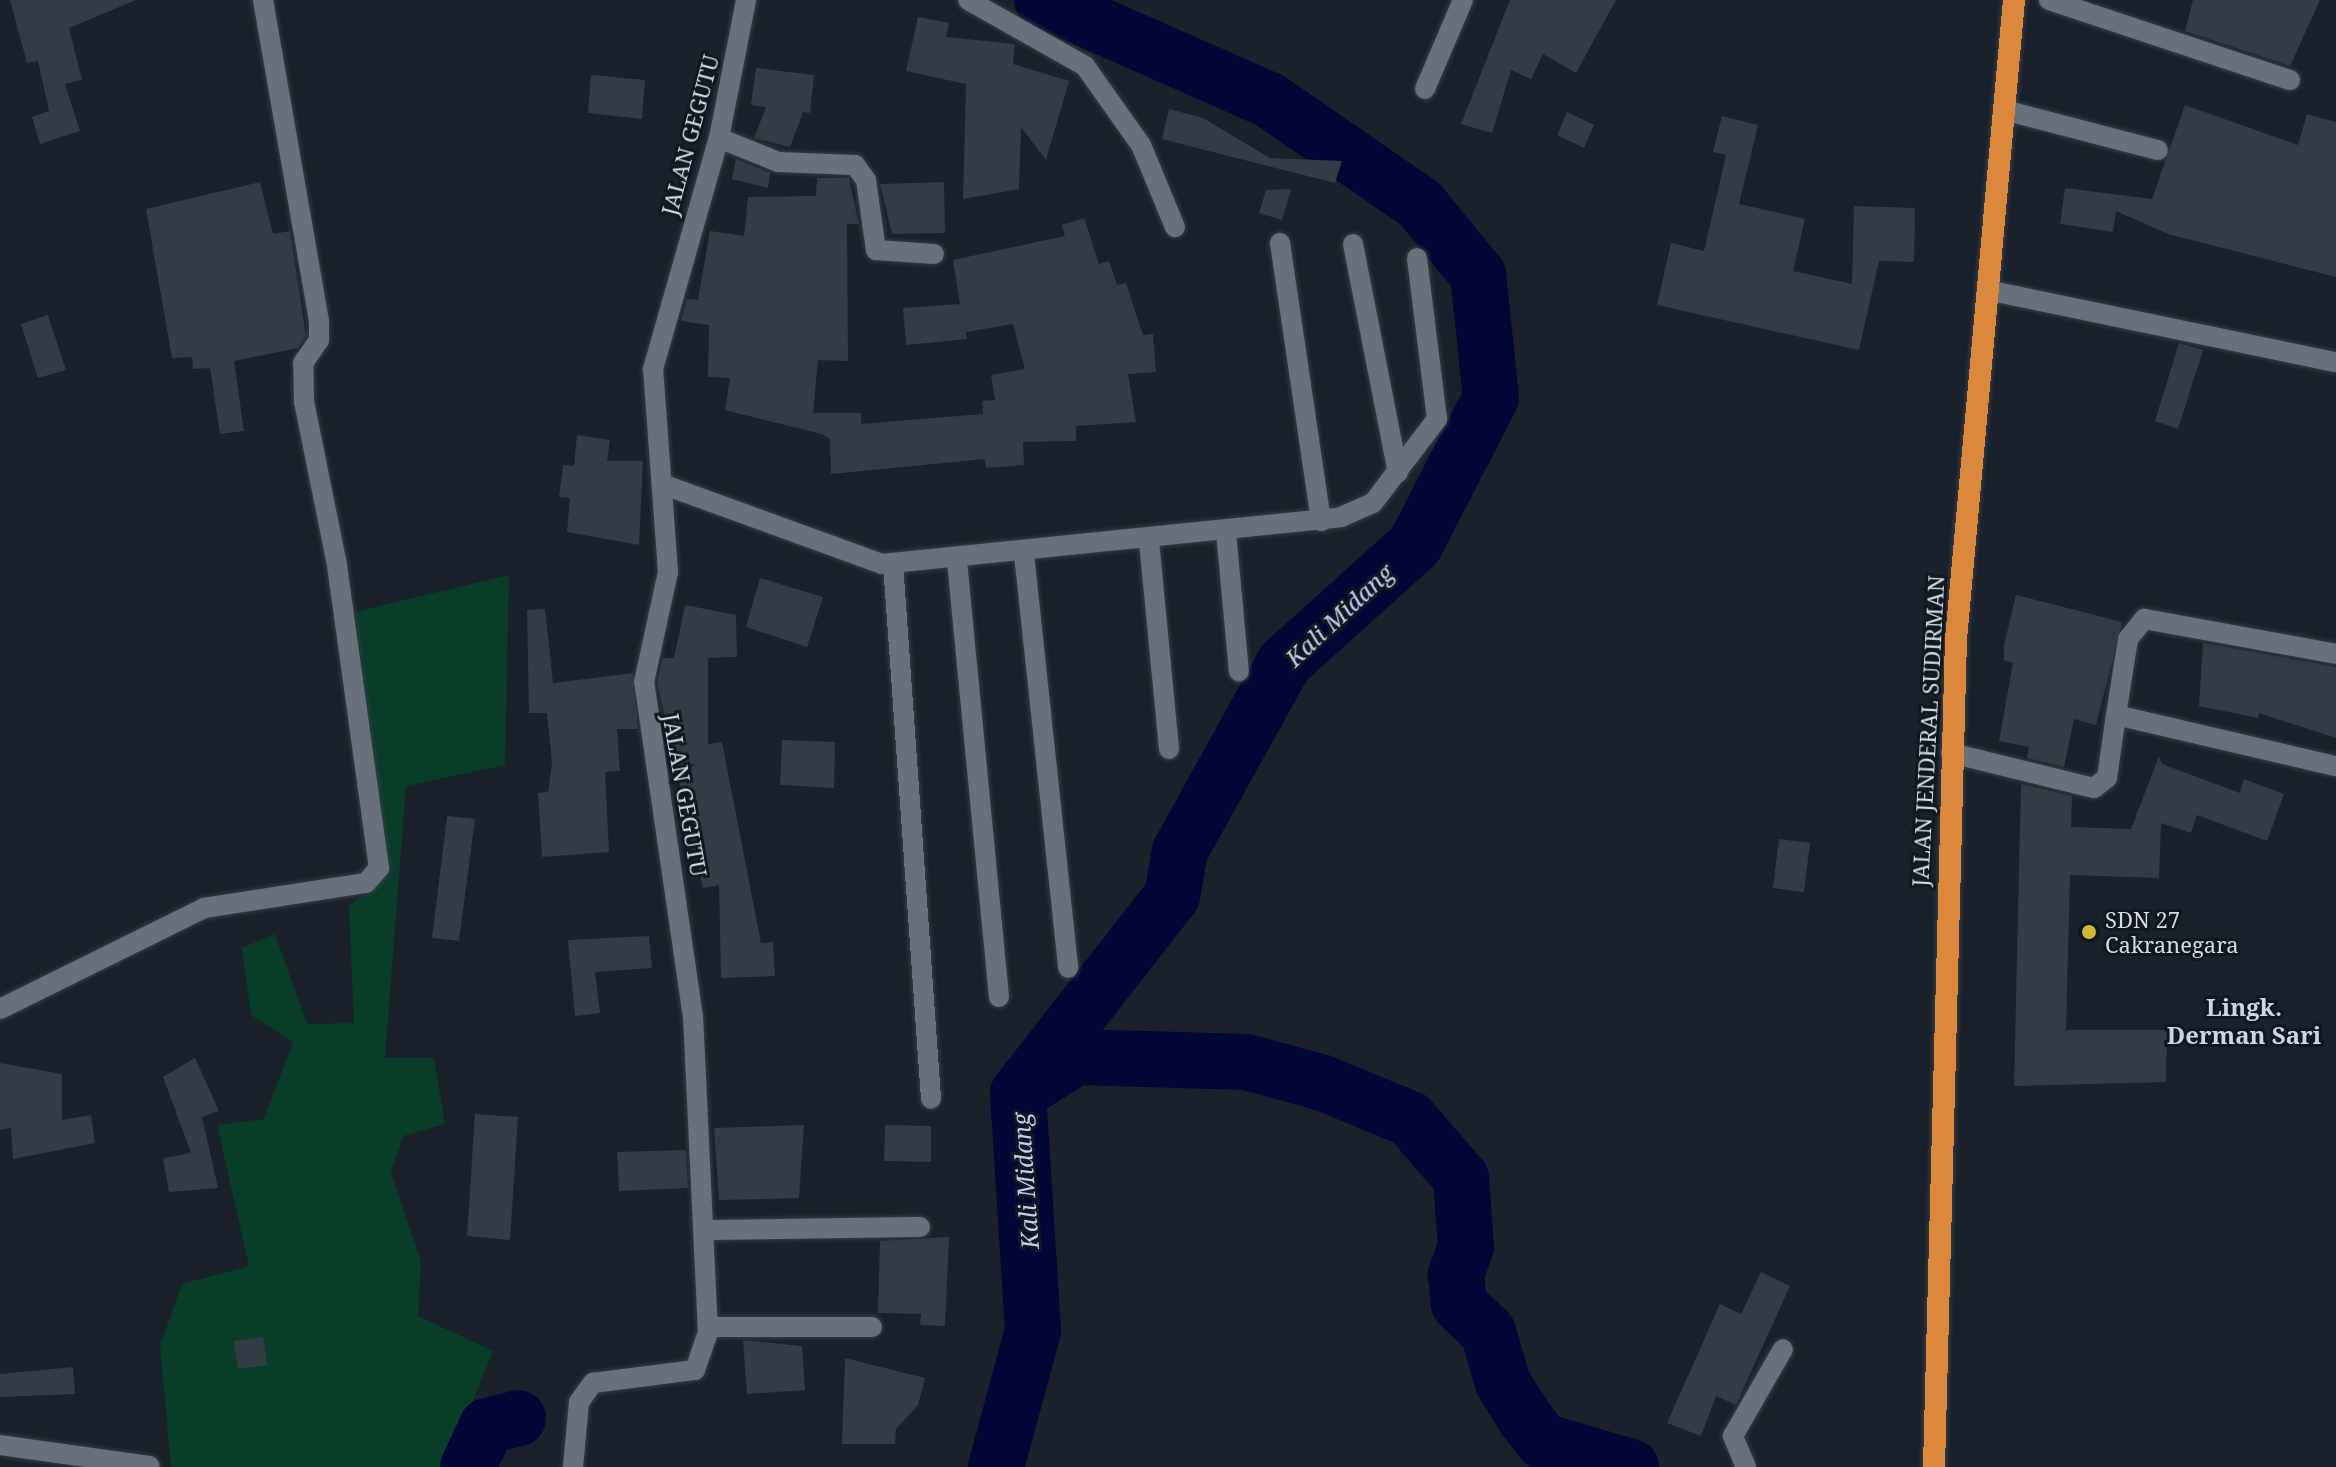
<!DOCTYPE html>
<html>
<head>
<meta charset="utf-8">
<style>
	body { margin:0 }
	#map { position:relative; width:2336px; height:1467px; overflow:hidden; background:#1a212a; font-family:"Noto Serif",serif }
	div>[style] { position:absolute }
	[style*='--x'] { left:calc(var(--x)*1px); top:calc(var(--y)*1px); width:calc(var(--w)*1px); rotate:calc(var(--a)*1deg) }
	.green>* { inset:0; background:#083d28 }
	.river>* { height:56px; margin:-28px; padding:0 28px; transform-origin:28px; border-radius:28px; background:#000636 }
	.building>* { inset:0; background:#333b45 }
	.roads { filter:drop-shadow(0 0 2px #373c44) drop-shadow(0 0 2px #373c44) }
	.minor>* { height:20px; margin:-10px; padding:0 10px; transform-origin:10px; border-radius:10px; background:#67707b }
	.tertiary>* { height:20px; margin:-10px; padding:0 10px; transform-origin:10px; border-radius:10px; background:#67707b }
	.trunk>* { height:22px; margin:-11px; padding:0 11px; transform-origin:11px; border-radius:11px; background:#dc883c }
	.dots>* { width:22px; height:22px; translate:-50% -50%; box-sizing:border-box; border:4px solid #111720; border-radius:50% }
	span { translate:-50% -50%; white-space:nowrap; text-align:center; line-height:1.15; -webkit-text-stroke:6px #111720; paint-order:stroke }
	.street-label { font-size:22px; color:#d6dbe1 }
	.poi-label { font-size:22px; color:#d6dbe1 }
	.left { translate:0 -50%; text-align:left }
	.water-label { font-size:24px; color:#bccfef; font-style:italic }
	.neighbourhood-label { font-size:24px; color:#ccd6e3; font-weight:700 }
</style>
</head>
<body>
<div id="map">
	<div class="green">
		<i style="clip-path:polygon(509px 575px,505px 765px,406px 786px,385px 1058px,434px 1058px,445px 1124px,403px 1136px,391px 1173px,421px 1261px,418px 1316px,493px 1351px,469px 1411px,498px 1467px,171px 1467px,160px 1346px,182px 1284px,249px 1266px,217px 1125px,264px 1119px,293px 1042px,251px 1015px,242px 948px,275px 934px,307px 1024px,354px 1023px,349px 906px,389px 872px,355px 612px)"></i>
	</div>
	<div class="river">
		<i style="--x:1027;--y:1088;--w:58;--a:-32.3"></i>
		<i style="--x:1076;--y:1057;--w:171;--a:1.7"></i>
		<i style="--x:1247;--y:1062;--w:79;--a:15.4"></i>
		<i style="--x:1323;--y:1083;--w:94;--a:22.5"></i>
		<i style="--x:1410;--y:1119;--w:78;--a:49.2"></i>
		<i style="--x:1461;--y:1178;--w:69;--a:85.9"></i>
		<i style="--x:1466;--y:1247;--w:30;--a:110"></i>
		<i style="--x:1456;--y:1275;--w:29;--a:84"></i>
		<i style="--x:1459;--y:1304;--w:40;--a:44"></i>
		<i style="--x:1488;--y:1332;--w:53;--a:73.6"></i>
		<i style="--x:1503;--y:1383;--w:40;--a:58"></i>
		<i style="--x:1524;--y:1417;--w:31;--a:52"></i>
		<i style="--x:1543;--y:1441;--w:92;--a:16.5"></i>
		<i style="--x:468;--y:1467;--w:45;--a:-65.1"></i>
		<i style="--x:487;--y:1426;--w:32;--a:-14"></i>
		<i style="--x:996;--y:1467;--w:141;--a:-74.8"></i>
		<i style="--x:1033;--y:1331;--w:238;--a:-93.6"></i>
		<i style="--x:1018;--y:1093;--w:250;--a:-52"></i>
		<i style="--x:1172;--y:896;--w:46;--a:-79.9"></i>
		<i style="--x:1180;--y:851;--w:215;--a:-61"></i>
		<i style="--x:1284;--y:663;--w:176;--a:-42"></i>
		<i style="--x:1415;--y:545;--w:165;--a:-62.7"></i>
		<i style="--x:1491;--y:398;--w:124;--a:-96"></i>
		<i style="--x:1478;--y:275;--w:92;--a:-129.2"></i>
		<i style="--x:1420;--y:204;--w:183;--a:-145.4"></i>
		<i style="--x:1269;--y:100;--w:248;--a:-156.2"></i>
	</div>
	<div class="building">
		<i style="clip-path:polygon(10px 0,136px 0,69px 28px,82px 80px,65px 84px,80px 131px,40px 144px,32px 117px,49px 111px,38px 61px,27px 63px)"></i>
		<i style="clip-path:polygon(1510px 0,1616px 0,1576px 73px,1543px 54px,1531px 79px,1511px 70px,1492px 133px,1461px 124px)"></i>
		<i style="clip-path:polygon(2193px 0,2320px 0,2290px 66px,2185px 31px)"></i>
		<i style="clip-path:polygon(918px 17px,949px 23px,946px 37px,1015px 44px,1013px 64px,1069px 81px,1046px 160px,1021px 127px,1019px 189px,963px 199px,966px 84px,906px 71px)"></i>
		<i style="clip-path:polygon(756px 68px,814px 75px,810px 113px,803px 112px,790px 147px,754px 138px,766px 107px,751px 105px)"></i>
		<i style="clip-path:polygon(591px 75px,645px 80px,642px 119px,588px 113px)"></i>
		<i style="clip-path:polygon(2185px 105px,2298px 145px,2307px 114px,2336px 122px,2336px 277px,2168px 234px,2116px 211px,2113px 232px,2060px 224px,2065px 188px,2152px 199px)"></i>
		<i style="clip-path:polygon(1169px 109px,1203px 118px,1270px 158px,1342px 161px,1335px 183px,1162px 139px)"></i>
		<i style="clip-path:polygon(1567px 112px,1594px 125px,1584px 148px,1557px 135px)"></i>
		<i style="clip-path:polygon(1722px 116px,1758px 125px,1739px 204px,1805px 219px,1793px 271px,1852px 284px,1854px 206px,1915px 208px,1914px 262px,1879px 261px,1859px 350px,1657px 305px,1671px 243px,1704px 251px,1726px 155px,1713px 152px)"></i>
		<i style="clip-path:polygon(736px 159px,770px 173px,768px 188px,732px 179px)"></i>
		<i style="clip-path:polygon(817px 178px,849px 178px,859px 224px,847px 224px,848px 361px,818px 360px,813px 413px,861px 413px,861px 424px,983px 414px,982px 401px,995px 400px,991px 375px,1025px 369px,1013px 324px,966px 332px,967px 339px,906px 345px,903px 308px,960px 304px,953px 260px,1065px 236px,1062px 225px,1084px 218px,1099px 264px,1109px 261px,1117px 285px,1126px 283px,1143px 335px,1153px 334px,1156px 372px,1128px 374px,1136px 422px,1076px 426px,1076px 441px,1023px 442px,1024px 465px,986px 468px,985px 459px,831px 474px,830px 439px,822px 434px,725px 410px,730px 378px,708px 377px,709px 325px,681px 321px,687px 299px,698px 300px,710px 231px,744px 236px,748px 197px,816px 196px)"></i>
		<i style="clip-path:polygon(260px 182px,273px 234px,290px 231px,306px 336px,298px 348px,234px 361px,244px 431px,220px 434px,210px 368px,193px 369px,192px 357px,172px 358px,146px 209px)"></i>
		<i style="clip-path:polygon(944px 182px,945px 233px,892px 234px,880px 184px)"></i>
		<i style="clip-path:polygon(1291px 189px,1282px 220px,1259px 213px,1266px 190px)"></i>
		<i style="clip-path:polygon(48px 315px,66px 370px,38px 378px,21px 324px)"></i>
		<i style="clip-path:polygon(2179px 343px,2203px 350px,2178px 429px,2155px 421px)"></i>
		<i style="clip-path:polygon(577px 435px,610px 440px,607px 461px,643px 461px,639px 545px,567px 532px,570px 498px,559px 497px,563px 465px,574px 466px)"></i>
		<i style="clip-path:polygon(760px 578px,823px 597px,807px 647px,746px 627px)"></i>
		<i style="clip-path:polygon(2016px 595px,2122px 622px,2096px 725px,2074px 719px,2064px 767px,2027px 758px,2029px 747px,1999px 741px,2013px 663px,2004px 660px,2004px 645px)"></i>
		<i style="clip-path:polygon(685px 605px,736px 615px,737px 657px,708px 658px,708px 744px,722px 742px,761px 943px,773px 942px,775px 976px,721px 978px,719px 885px,703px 888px,657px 682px,663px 658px,674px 658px)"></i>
		<i style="clip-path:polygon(545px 609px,553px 683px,633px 673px,638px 729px,617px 729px,620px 771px,605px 772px,609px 852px,542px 857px,538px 793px,548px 792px,552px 763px,547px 713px,529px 713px,527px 610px)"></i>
		<i style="clip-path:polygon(2203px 643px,2336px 667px,2336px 738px,2259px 713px,2258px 718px,2199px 706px)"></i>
		<i style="clip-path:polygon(782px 740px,835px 742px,834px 788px,780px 785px)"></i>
		<i style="clip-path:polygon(2159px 756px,2162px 764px,2240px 793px,2244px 779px,2284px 794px,2267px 841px,2197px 815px,2191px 833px,2161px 823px,2159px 878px,2070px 875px,2066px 1030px,2167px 1030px,2166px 1082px,2014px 1086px,2021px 784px,2072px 796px,2071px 827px,2131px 829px)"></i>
		<i style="clip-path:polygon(447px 816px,475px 819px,459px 941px,432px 938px)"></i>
		<i style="clip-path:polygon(1779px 839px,1810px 843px,1804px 892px,1773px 888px)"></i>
		<i style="clip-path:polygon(649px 936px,652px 968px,595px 972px,600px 1013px,575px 1016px,568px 940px)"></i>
		<i style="clip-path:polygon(195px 1058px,219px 1111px,202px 1117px,218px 1188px,169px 1192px,163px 1158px,191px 1153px,163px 1077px)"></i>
		<i style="clip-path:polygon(0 1063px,62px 1074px,62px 1120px,91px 1115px,95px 1143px,13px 1159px,11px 1128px,0 1130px)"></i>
		<i style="clip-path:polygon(475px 1114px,518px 1117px,510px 1240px,467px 1236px)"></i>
		<i style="clip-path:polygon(804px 1125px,799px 1198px,719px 1200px,714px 1128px)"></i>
		<i style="clip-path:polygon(885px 1125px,931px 1126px,931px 1162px,884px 1161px)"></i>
		<i style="clip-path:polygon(686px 1150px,688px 1188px,619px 1191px,617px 1152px)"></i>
		<i style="clip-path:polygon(949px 1237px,945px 1326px,920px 1325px,921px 1314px,878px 1313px,880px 1241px)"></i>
		<i style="clip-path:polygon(1761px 1272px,1790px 1286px,1736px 1405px,1716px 1396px,1701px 1436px,1667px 1423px,1720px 1304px,1741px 1314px)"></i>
		<i style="clip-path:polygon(263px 1337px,267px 1365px,238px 1369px,234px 1341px)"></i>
		<i style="clip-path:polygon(743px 1340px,802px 1346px,805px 1390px,747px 1394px)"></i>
		<i style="clip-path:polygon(845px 1358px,925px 1378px,918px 1405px,896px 1429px,895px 1444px,842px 1444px)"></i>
		<i style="clip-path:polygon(73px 1367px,75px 1394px,0 1397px,0 1374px)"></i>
	</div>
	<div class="roads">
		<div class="minor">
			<i style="--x:968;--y:0;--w:134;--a:29.4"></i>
			<i style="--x:1085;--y:66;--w:97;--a:54.7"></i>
			<i style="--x:1141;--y:145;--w:89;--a:67.5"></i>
			<i style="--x:2049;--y:0;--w:254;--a:18.4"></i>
			<i style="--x:1425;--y:89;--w:97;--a:-66.9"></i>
			<i style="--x:2004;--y:110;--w:159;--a:14.6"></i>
			<i style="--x:719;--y:138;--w:64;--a:22.1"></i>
			<i style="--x:778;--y:162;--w:77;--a:2.2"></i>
			<i style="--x:855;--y:165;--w:19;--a:54"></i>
			<i style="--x:866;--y:180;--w:71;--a:81.9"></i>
			<i style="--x:876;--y:250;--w:58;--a:3.9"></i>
			<i style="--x:1280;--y:243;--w:281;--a:81.6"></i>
			<i style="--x:1353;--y:244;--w:233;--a:78.9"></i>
			<i style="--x:1987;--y:290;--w:356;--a:11.7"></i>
			<i style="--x:662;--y:484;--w:234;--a:20"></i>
			<i style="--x:882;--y:564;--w:461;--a:-5.8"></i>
			<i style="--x:1341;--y:517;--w:35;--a:-24"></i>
			<i style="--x:1373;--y:503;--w:106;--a:-52.7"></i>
			<i style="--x:1437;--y:419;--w:162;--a:-97.1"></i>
			<i style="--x:1226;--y:532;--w:140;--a:84.7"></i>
			<i style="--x:1149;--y:541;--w:209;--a:84.5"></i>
			<i style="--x:1024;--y:554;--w:416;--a:83.9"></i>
			<i style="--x:957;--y:561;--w:438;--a:84.5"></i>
			<i style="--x:893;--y:563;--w:537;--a:85.94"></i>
			<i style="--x:2116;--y:715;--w:77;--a:-81"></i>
			<i style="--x:2128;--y:639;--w:26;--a:-51"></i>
			<i style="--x:2144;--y:619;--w:195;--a:10.3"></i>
			<i style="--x:1951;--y:753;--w:147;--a:13.8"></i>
			<i style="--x:2094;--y:788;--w:16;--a:-38"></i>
			<i style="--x:2107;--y:778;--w:64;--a:-81.9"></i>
			<i style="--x:2116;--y:715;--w:226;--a:13.1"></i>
			<i style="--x:0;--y:1009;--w:228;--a:-26.3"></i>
			<i style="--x:204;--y:908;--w:164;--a:-8.8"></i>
			<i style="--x:366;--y:883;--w:20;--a:-49"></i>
			<i style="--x:379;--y:868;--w:311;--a:-97.9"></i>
			<i style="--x:336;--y:560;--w:161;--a:-101.4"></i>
			<i style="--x:304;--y:402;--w:39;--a:-91"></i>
			<i style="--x:303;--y:363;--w:28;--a:-55"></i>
			<i style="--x:319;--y:340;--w:19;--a:-90"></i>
			<i style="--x:319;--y:321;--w:326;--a:-99.9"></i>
			<i style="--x:706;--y:1230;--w:214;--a:-0.8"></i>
			<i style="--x:709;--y:1327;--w:163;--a:0"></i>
			<i style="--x:0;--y:1445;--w:151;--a:8"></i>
			<i style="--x:1746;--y:1467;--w:34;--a:-113"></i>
			<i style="--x:1733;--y:1436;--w:100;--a:-60.1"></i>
		</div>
		<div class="tertiary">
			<i style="--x:573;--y:1467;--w:65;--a:-84.7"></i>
			<i style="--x:579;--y:1402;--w:24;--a:-54"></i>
			<i style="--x:593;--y:1383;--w:103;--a:-7.3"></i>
			<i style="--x:695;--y:1370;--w:39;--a:-71"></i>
			<i style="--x:708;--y:1333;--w:316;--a:-92.7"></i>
			<i style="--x:693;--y:1017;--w:339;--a:-98.3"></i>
			<i style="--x:644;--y:682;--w:113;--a:-77.7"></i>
			<i style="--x:668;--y:572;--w:204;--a:-94.2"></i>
			<i style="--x:653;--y:369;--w:240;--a:-74.1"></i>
			<i style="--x:719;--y:138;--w:141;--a:-78.9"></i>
		</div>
		<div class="trunk">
			<i style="--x:1934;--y:1467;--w:828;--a:-88.48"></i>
			<i style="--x:1956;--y:639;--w:642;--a:-84.81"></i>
		</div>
	</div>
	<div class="dots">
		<i style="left:2089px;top:932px;background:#d0b736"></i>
	</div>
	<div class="street-label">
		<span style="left:690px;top:135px;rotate:-75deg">JALAN GEGUTU</span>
		<span style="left:1928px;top:731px;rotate:-87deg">JALAN JENDERAL SUDIRMAN</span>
		<span style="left:685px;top:795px;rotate:80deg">JALAN GEGUTU</span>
	</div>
	<div class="poi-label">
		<span class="left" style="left:2105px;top:932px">SDN 27<br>Cakranegara</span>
	</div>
	<div class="water-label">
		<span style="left:1339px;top:615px;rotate:-43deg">Kali Midang</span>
		<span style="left:1025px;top:1181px;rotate:-94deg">Kali Midang</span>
	</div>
	<div class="neighbourhood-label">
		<span style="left:2244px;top:1021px">Lingk.<br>Derman Sari</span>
	</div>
</div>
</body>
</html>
